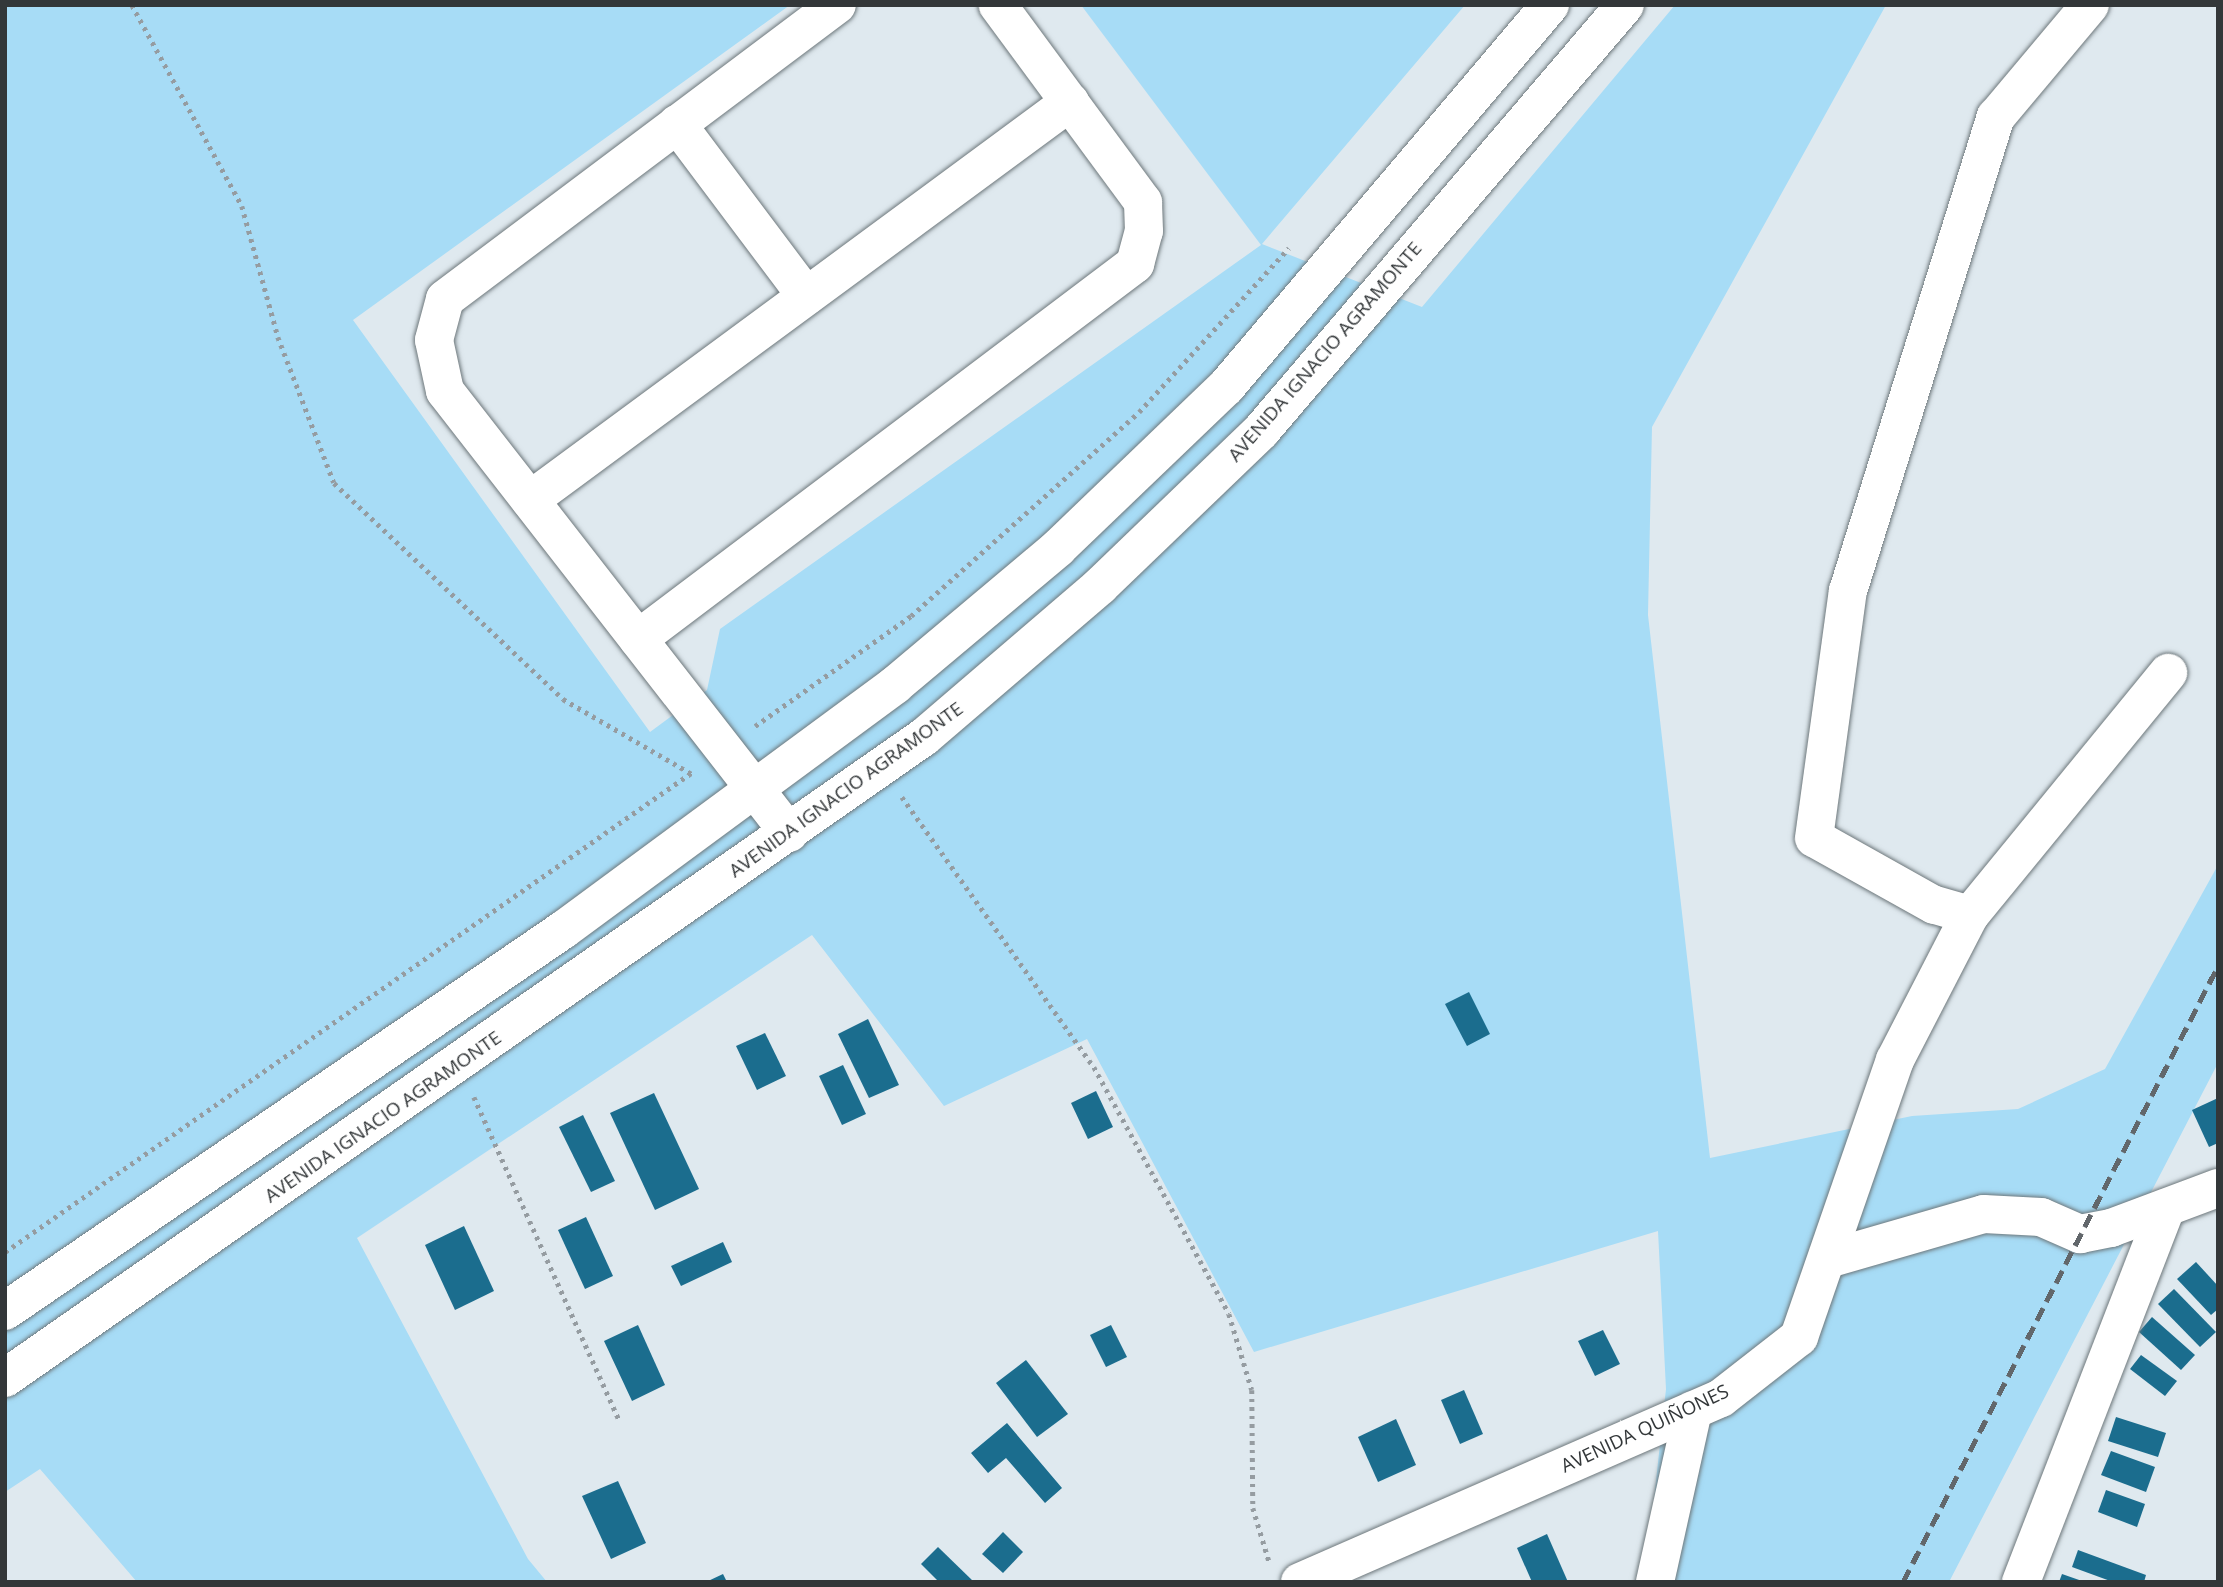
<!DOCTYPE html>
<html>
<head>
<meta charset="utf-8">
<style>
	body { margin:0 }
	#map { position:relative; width:2223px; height:1587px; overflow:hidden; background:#dfe9ef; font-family:"Open Sans",sans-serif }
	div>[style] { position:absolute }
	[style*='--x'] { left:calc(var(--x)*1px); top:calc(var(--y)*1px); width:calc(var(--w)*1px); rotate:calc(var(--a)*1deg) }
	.green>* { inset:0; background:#a7dcf6 }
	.building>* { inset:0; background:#1b6d8e }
	.path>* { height:4.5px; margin-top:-2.25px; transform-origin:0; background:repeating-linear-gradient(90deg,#959ca1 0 3.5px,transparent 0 8.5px) }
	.roads { filter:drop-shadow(0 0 2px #6d777b) drop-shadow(0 0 2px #6d777b) }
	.minor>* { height:38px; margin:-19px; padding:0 19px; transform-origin:19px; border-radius:19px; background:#fff }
	.major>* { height:38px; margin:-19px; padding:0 19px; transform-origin:19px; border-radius:19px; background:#fff }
	.rail>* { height:5px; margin-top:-2.5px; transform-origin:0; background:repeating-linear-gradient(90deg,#62676b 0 14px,transparent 0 21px) }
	span { translate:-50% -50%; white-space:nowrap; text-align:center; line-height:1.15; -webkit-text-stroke:7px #fff; paint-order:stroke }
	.street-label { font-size:19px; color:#333739 }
	.frame { position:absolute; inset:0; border:7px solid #333739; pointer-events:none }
</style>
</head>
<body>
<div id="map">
	<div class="green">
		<i style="clip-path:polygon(5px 5px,790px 5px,353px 320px,650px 732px,707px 690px,720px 629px,1261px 245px,1081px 5px,1465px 5px,1262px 244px,1422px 307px,1675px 5px,1886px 5px,1652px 427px,1648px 615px,1710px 1158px,1912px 1116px,2018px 1109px,2105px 1069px,2218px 865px,2218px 1063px,1949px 1582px,1645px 1582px,1666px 1389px,1658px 1231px,1254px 1352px,1087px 1039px,944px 1106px,812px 935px,357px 1238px,528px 1559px,547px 1582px,137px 1582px,40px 1469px,5px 1492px)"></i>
	</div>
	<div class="building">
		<i style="clip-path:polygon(1469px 992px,1490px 1034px,1467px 1046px,1445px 1004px)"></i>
		<i style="clip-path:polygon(868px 1019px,899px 1085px,869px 1098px,838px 1034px)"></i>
		<i style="clip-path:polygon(765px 1033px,786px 1076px,757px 1090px,736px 1046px)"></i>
		<i style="clip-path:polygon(843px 1065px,866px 1114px,842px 1125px,819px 1076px)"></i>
		<i style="clip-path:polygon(1096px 1091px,1113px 1127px,1088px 1139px,1071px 1103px)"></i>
		<i style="clip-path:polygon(654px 1093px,699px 1189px,655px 1210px,610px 1113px)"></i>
		<i style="clip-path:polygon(2218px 1098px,2218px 1143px,2209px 1147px,2192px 1110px)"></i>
		<i style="clip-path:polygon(583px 1115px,615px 1181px,591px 1192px,559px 1127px)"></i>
		<i style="clip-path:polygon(586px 1217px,613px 1276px,585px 1289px,558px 1230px)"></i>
		<i style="clip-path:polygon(464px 1226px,494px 1291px,455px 1310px,425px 1245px)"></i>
		<i style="clip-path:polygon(723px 1242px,732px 1262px,681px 1286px,671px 1266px)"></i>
		<i style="clip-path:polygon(2196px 1262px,2218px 1286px,2218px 1309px,2211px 1315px,2177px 1279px)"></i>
		<i style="clip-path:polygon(2174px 1289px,2216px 1332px,2200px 1347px,2158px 1304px)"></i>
		<i style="clip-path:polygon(2152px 1317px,2195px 1355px,2181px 1370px,2139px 1332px)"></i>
		<i style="clip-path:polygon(638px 1325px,665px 1385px,632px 1401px,604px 1341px)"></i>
		<i style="clip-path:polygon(1111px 1325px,1127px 1357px,1106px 1367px,1090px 1335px)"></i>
		<i style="clip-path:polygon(1603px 1330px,1620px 1364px,1595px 1376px,1578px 1341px)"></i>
		<i style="clip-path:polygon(2141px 1355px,2177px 1381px,2165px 1396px,2130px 1369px)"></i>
		<i style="clip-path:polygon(1026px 1360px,1068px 1414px,1037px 1437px,996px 1383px)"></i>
		<i style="clip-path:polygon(1464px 1390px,1483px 1434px,1460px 1444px,1441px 1400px)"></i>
		<i style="clip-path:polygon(2116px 1417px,2166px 1433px,2158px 1457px,2108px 1441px)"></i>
		<i style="clip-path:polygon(1396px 1419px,1416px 1465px,1378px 1482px,1358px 1437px)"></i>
		<i style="clip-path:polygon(1007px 1423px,1062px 1488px,1045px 1503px,1006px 1458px,988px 1473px,971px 1453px)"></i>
		<i style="clip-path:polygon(2111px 1451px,2155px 1467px,2146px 1492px,2101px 1475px)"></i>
		<i style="clip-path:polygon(618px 1481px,646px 1543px,611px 1559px,582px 1496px)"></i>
		<i style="clip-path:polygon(2106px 1490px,2145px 1504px,2137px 1527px,2098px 1512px)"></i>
		<i style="clip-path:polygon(1003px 1532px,1023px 1552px,1003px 1573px,982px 1554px)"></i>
		<i style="clip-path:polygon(1547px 1534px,1568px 1582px,1532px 1582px,1517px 1548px)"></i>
		<i style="clip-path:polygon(938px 1547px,974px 1582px,939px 1582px,921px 1564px)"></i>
		<i style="clip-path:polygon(2078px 1550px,2146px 1575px,2144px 1582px,2113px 1582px,2072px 1567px)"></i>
		<i style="clip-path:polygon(723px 1574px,727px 1582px,706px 1582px)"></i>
		<i style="clip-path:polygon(2062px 1574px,2082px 1581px,2082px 1582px,2059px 1582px)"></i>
	</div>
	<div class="path">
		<i style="--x:132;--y:5;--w:229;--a:61.3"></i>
		<i style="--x:242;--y:206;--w:136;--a:74.6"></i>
		<i style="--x:278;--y:337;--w:156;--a:69"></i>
		<i style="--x:334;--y:483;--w:315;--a:43.3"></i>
		<i style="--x:563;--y:699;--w:149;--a:30.2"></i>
		<i style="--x:755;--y:726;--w:191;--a:-35.2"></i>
		<i style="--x:911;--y:616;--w:306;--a:-41.8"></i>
		<i style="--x:1139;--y:412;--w:222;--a:-47.6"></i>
		<i style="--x:902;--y:797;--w:331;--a:54.6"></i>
		<i style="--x:1094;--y:1067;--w:281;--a:61.3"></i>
		<i style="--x:1229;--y:1314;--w:79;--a:73.2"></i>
		<i style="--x:1252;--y:1390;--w:118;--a:89.5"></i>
		<i style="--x:1253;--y:1508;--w:55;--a:73.2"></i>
		<i style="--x:474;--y:1097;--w:356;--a:65.8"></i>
		<i style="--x:5;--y:1252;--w:840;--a:-34.92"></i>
	</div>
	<div class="roads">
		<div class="minor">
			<i style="--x:677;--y:124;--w:215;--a:53.1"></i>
			<i style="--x:530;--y:500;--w:671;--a:-36.39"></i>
			<i style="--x:638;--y:639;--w:623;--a:-37.04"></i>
			<i style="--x:1135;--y:264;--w:34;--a:-75"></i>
			<i style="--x:1144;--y:231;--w:29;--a:-92"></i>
			<i style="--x:1143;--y:202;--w:245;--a:-126.4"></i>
			<i style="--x:789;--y:833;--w:560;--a:-127.89"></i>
			<i style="--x:445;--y:391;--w:52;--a:-102.2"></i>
			<i style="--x:434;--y:340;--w:42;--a:-75"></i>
			<i style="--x:445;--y:299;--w:490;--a:-36.9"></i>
			<i style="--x:1970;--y:915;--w:37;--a:-164"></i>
			<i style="--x:1934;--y:905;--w:137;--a:-150.8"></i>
			<i style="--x:1814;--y:838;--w:249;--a:-82.2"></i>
			<i style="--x:1848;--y:591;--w:497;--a:-72.7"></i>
			<i style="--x:1996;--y:117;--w:146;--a:-50"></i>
			<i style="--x:1828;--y:1259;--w:162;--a:-16.1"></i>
			<i style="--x:1984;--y:1214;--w:57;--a:3"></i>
			<i style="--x:2041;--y:1217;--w:43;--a:23.6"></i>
			<i style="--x:2080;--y:1234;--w:32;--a:-11"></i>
			<i style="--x:2111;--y:1228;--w:114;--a:-20.5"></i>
			<i style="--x:1300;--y:1582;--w:459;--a:-23.6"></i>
			<i style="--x:1721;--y:1398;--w:99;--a:-38"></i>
			<i style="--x:1799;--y:1337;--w:293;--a:-70.9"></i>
			<i style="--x:1895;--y:1060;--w:163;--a:-62.7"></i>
			<i style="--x:1970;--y:915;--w:313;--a:-50.7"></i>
			<i style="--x:1655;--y:1582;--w:176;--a:-77.5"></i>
			<i style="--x:2021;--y:1582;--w:401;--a:-68.8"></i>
		</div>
		<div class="major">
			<i style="--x:5;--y:1311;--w:676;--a:-34.33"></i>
			<i style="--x:563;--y:930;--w:413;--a:-36.4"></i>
			<i style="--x:895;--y:685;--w:213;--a:-40"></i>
			<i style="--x:1058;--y:548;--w:233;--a:-43.8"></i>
			<i style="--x:1226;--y:387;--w:501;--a:-49.7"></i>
			<i style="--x:5;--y:1378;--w:1120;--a:-34.9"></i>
			<i style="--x:924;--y:737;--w:232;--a:-40.6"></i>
			<i style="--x:1100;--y:586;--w:223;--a:-43.9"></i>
			<i style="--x:1261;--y:431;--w:560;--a:-49.49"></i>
		</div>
	</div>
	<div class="rail">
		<i style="--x:1903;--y:1582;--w:692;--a:-62.92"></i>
	</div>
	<div class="street-label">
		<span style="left:1325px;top:352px;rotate:-49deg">AVENIDA IGNACIO AGRAMONTE</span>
		<span style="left:846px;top:790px;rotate:-36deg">AVENIDA IGNACIO AGRAMONTE</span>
		<span style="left:383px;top:1117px;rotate:-35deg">AVENIDA IGNACIO AGRAMONTE</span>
		<span style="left:1645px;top:1429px;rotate:-25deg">AVENIDA QUIÑONES</span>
	</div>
	<div class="frame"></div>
</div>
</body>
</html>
